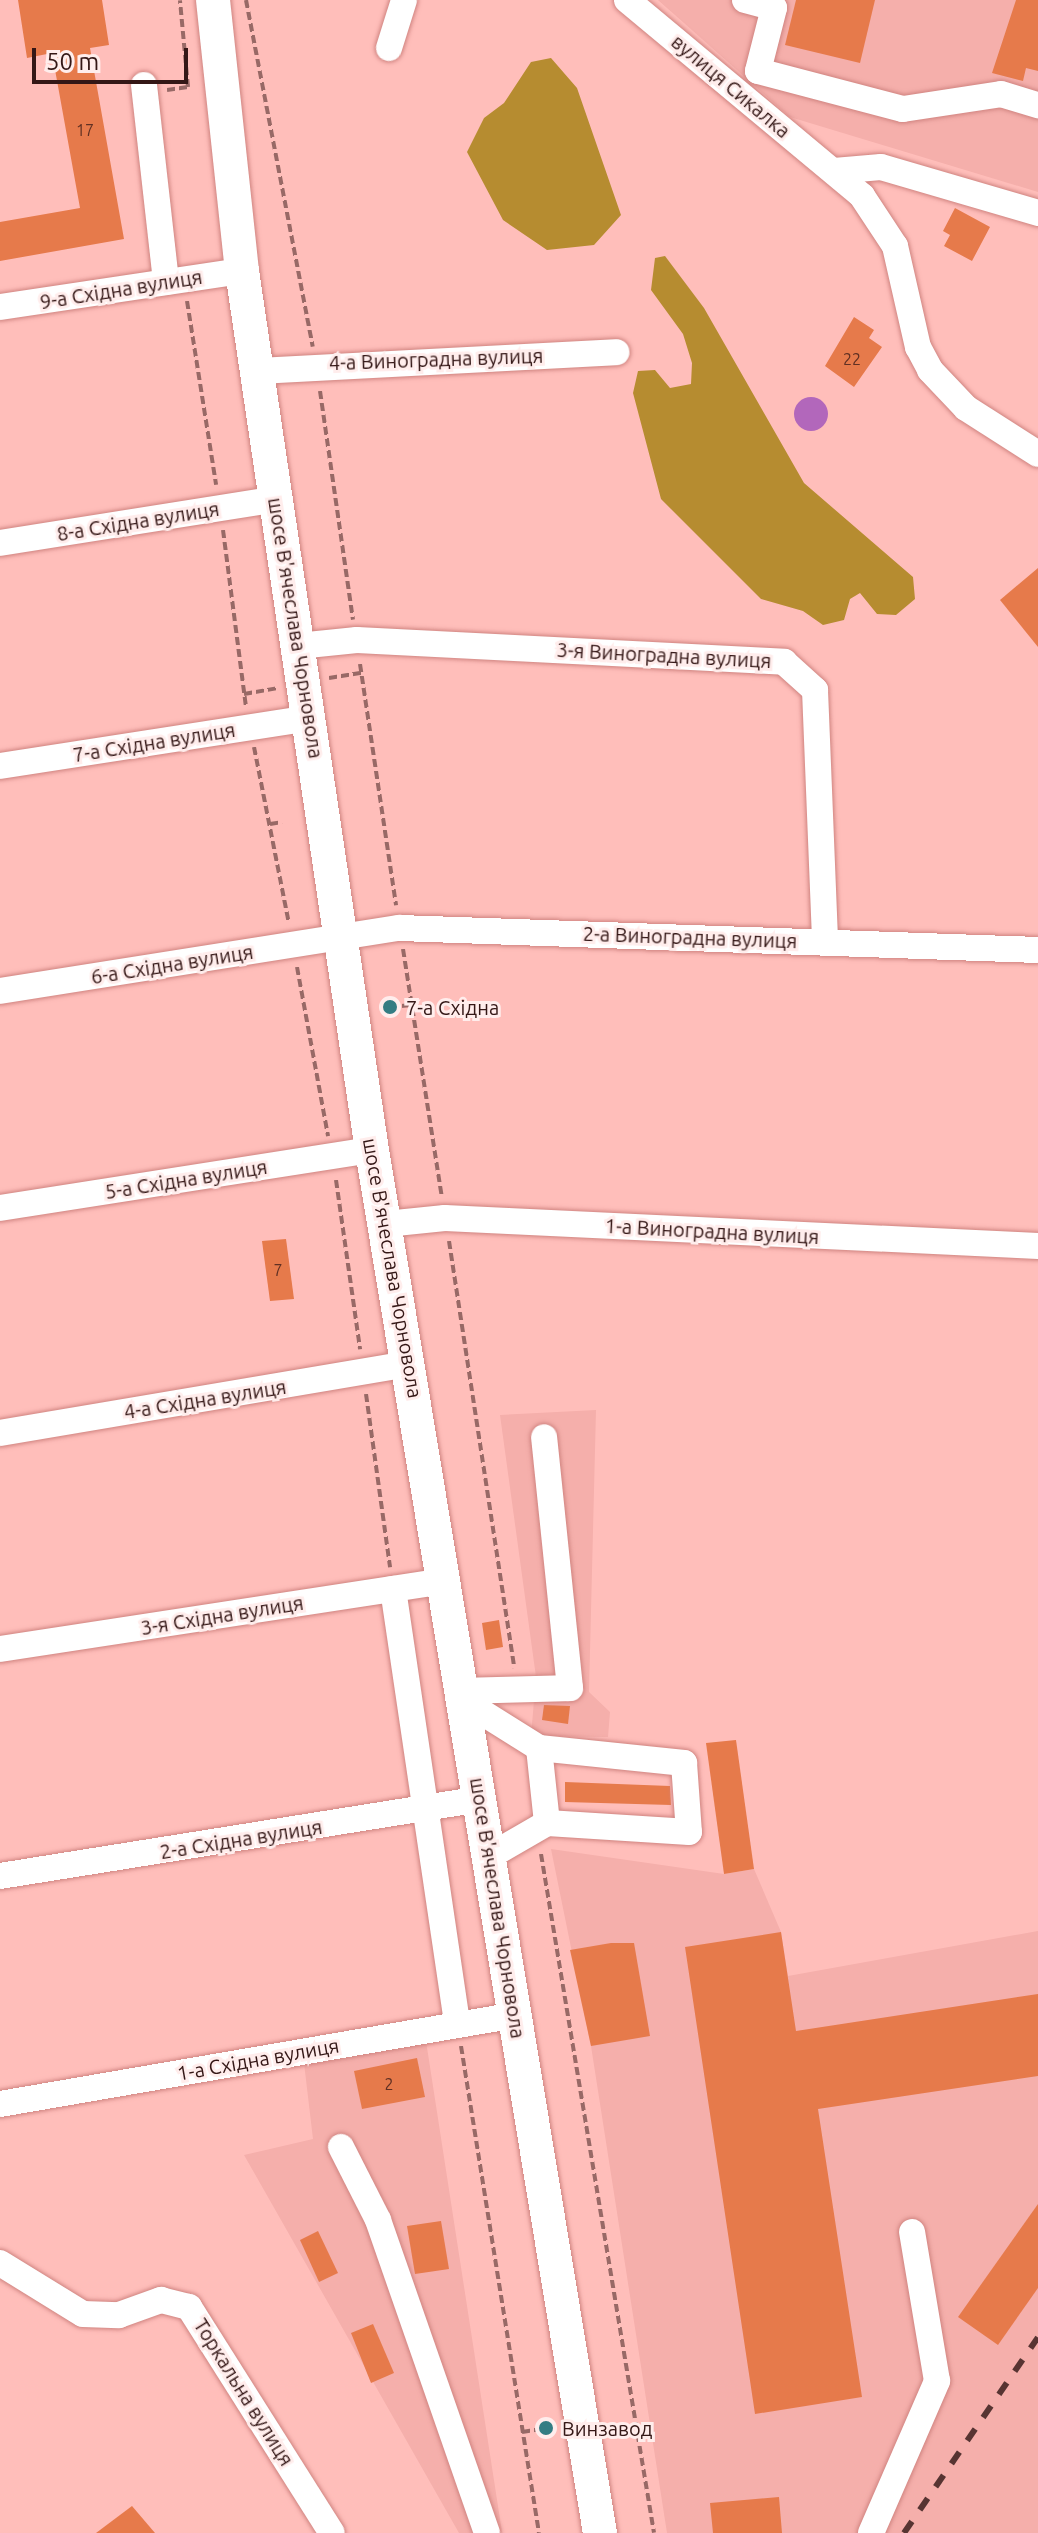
<!DOCTYPE html>
<html>
<head>
<meta charset="utf-8">
<style>
	body { margin:0 }
	#map { position:relative; width:1038px; height:2533px; overflow:hidden; background:#ffbeba; font-family:Ubuntu,sans-serif }
	div>[style] { position:absolute }
	[style*='--x'] { left:calc(var(--x)*1px); top:calc(var(--y)*1px); width:calc(var(--w)*1px); rotate:calc(var(--a)*1deg) }
	.built>* { inset:0; background:#f5afab }
	.forest>* { inset:0; background:#b68c30 }
	.water>* { inset:0; background:#b267bb }
	.round { border-radius:50% }
	.building>* { inset:0; background:#e67a4b }
	.path>* { height:4px; margin-top:-2px; transform-origin:0; background:repeating-linear-gradient(90deg,#986966 0 8px,transparent 0 12px) }
	.roads { filter:drop-shadow(0 0 2px #d08480) drop-shadow(0 0 2px #d08480) }
	.minor>* { height:26px; margin:-13px; padding:0 13px; transform-origin:13px; border-radius:13px; background:#fff }
	.major>* { height:34px; margin:-17px; padding:0 17px; transform-origin:17px; border-radius:17px; background:#fff }
	.rail>* { height:6px; margin-top:-3px; transform-origin:0; background:repeating-linear-gradient(90deg,#573432 0 14px,transparent 0 28px) }
	.dots>* { width:22px; height:22px; translate:-50% -50%; box-sizing:border-box; border:4px solid #ffedec; border-radius:50% }
	span { translate:-50% -50%; white-space:nowrap; text-align:center; line-height:1.15; -webkit-text-stroke:6px #ffedec; paint-order:stroke }
	.number-label { font-size:16px; color:#603023 }
	.number-label span { -webkit-text-stroke-width:0 }
	.street-label { font-size:20px; color:#341716 }
	.poi-label { font-size:20px; color:#341716 }
	.left { translate:0 -50%; text-align:left }
	.scale { position:absolute; left:32px; top:48px; width:156px; height:36px; box-sizing:border-box; border:4px solid #341716; border-top:0; padding-left:10px; font-size:24px; line-height:28px; white-space:nowrap; color:#341716; -webkit-text-stroke:6px #ffedec; paint-order:stroke }
</style>
</head>
<body>
<div id="map">
	<div class="built">
		<i style="clip-path:polygon(658px 0,1038px 0,1038px 192px,790px 117px)"></i>
		<i style="clip-path:polygon(596px 1410px,589px 1692px,610px 1712px,608px 1737px,531px 1736px,536px 1677px,500px 1415px)"></i>
		<i style="clip-path:polygon(551px 1849px,724px 1874px,754px 1869px,781px 1932px,788px 1976px,1038px 1931px,1038px 2533px,667px 2533px,591px 2046px)"></i>
		<i style="clip-path:polygon(426px 2041px,502px 2532px,497px 2533px,459px 2533px,244px 2155px,313px 2139px,304px 2063px)"></i>
	</div>
	<div class="forest">
		<i style="clip-path:polygon(551px 58px,577px 88px,621px 215px,594px 245px,547px 250px,503px 220px,467px 152px,484px 118px,504px 103px,531px 62px)"></i>
		<i style="clip-path:polygon(665px 256px,704px 308px,804px 483px,913px 577px,915px 599px,896px 615px,877px 614px,860px 593px,850px 599px,844px 620px,823px 625px,803px 611px,761px 599px,661px 499px,633px 393px,638px 371px,655px 370px,670px 388px,691px 384px,692px 363px,683px 334px,651px 290px,655px 258px)"></i>
	</div>
	<div class="water">
		<i class="round" style="left:794px;top:397px;width:34px;height:34px"></i>
	</div>
	<div class="building">
		<i style="clip-path:polygon(18px 0,102px 0,109px 45px,90px 48px,124px 239px,0 261px,0 222px,80px 208px,52px 53px,27px 58px)"></i>
		<i style="clip-path:polygon(796px 0,875px 0,860px 63px,785px 45px)"></i>
		<i style="clip-path:polygon(1016px 0,1038px 0,1038px 71px,1026px 68px,1023px 81px,992px 73px)"></i>
		<i style="clip-path:polygon(955px 208px,990px 227px,972px 261px,944px 246px,950px 235px,943px 231px)"></i>
		<i style="clip-path:polygon(854px 317px,874px 330px,869px 338px,882px 347px,854px 387px,825px 366px)"></i>
		<i style="clip-path:polygon(1038px 568px,1038px 647px,1000px 600px)"></i>
		<i style="clip-path:polygon(286px 1239px,294px 1299px,270px 1301px,262px 1241px)"></i>
		<i style="clip-path:polygon(499px 1620px,503px 1647px,486px 1650px,482px 1623px)"></i>
		<i style="clip-path:polygon(544px 1705px,570px 1706px,568px 1724px,542px 1720px)"></i>
		<i style="clip-path:polygon(736px 1740px,754px 1869px,724px 1874px,706px 1743px)"></i>
		<i style="clip-path:polygon(565px 1782px,670px 1786px,671px 1805px,565px 1802px)"></i>
		<i style="clip-path:polygon(781px 1932px,796px 2031px,1038px 1994px,1038px 2076px,818px 2109px,862px 2397px,755px 2414px,685px 1947px)"></i>
		<i style="clip-path:polygon(611px 1943px,634px 1943px,650px 2036px,591px 2046px,570px 1950px)"></i>
		<i style="clip-path:polygon(417px 2058px,425px 2097px,362px 2109px,354px 2071px)"></i>
		<i style="clip-path:polygon(1038px 2204px,1038px 2288px,998px 2345px,958px 2317px)"></i>
		<i style="clip-path:polygon(441px 2221px,449px 2269px,415px 2274px,407px 2226px)"></i>
		<i style="clip-path:polygon(318px 2231px,338px 2273px,319px 2282px,300px 2240px)"></i>
		<i style="clip-path:polygon(373px 2324px,394px 2373px,371px 2383px,351px 2333px)"></i>
		<i style="clip-path:polygon(779px 2497px,782px 2533px,713px 2533px,710px 2503px)"></i>
		<i style="clip-path:polygon(132px 2506px,155px 2533px,96px 2533px)"></i>
	</div>
	<div class="path">
		<i style="--x:246;--y:0;--w:353;--a:79.1"></i>
		<i style="--x:167;--y:90;--w:21;--a:-8"></i>
		<i style="--x:188;--y:87;--w:87;--a:-95.3"></i>
		<i style="--x:187;--y:301;--w:186;--a:81"></i>
		<i style="--x:320;--y:391;--w:231;--a:81.8"></i>
		<i style="--x:223;--y:530;--w:178;--a:82.6"></i>
		<i style="--x:360;--y:664;--w:244;--a:81.5"></i>
		<i style="--x:329;--y:678;--w:33;--a:-9"></i>
		<i style="--x:244;--y:694;--w:34;--a:-10"></i>
		<i style="--x:254;--y:747;--w:179;--a:78.8"></i>
		<i style="--x:270;--y:824;--w:12;--a:-9"></i>
		<i style="--x:403;--y:949;--w:251;--a:81.1"></i>
		<i style="--x:297;--y:967;--w:172;--a:79.6"></i>
		<i style="--x:390;--y:1007;--w:22;--a:-5"></i>
		<i style="--x:336;--y:1180;--w:171;--a:81.9"></i>
		<i style="--x:449;--y:1241;--w:432;--a:81.3"></i>
		<i style="--x:366;--y:1394;--w:175;--a:82.1"></i>
		<i style="--x:541;--y:1854;--w:688;--a:80.55"></i>
		<i style="--x:461;--y:2046;--w:493;--a:80.9"></i>
		<i style="--x:522;--y:2432;--w:24;--a:-9"></i>
	</div>
	<div class="roads">
		<div class="minor">
			<i style="--x:627;--y:0;--w:306;--a:39.8"></i>
			<i style="--x:862;--y:196;--w:60;--a:56.6"></i>
			<i style="--x:895;--y:246;--w:104;--a:77.2"></i>
			<i style="--x:918;--y:347;--w:26;--a:62"></i>
			<i style="--x:930;--y:370;--w:52;--a:46.5"></i>
			<i style="--x:966;--y:408;--w:85;--a:32.6"></i>
			<i style="--x:745;--y:0;--w:30;--a:15"></i>
			<i style="--x:774;--y:8;--w:65;--a:104.3"></i>
			<i style="--x:758;--y:71;--w:150;--a:14.7"></i>
			<i style="--x:903;--y:109;--w:99;--a:-8.7"></i>
			<i style="--x:1001;--y:94;--w:39;--a:17"></i>
			<i style="--x:389;--y:48;--w:50;--a:-72.6"></i>
			<i style="--x:144;--y:85;--w:198;--a:83.6"></i>
			<i style="--x:834;--y:171;--w:47;--a:-4.9"></i>
			<i style="--x:881;--y:167;--w:164;--a:16.3"></i>
			<i style="--x:0;--y:307;--w:245;--a:-8.5"></i>
			<i style="--x:257;--y:371;--w:360;--a:-3"></i>
			<i style="--x:0;--y:543;--w:280;--a:-9"></i>
			<i style="--x:298;--y:646;--w:59;--a:-5.8"></i>
			<i style="--x:357;--y:640;--w:428;--a:2.9"></i>
			<i style="--x:784;--y:662;--w:42;--a:42.1"></i>
			<i style="--x:815;--y:690;--w:251;--a:87.7"></i>
			<i style="--x:0;--y:766;--w:313;--a:-8.8"></i>
			<i style="--x:0;--y:991;--w:404;--a:-9"></i>
			<i style="--x:399;--y:928;--w:639;--a:1.97"></i>
			<i style="--x:0;--y:1208;--w:376;--a:-8.9"></i>
			<i style="--x:386;--y:1224;--w:59;--a:-5.8"></i>
			<i style="--x:445;--y:1218;--w:594;--a:2.7"></i>
			<i style="--x:0;--y:1433;--w:415;--a:-9.6"></i>
			<i style="--x:393;--y:1589;--w:439;--a:81.6"></i>
			<i style="--x:0;--y:1649;--w:449;--a:-8.7"></i>
			<i style="--x:463;--y:1691;--w:107;--a:-1.6"></i>
			<i style="--x:570;--y:1688;--w:252;--a:-95.9"></i>
			<i style="--x:464;--y:1701;--w:89;--a:32.1"></i>
			<i style="--x:539;--y:1748;--w:75;--a:83.9"></i>
			<i style="--x:547;--y:1823;--w:66;--a:149.9"></i>
			<i style="--x:539;--y:1748;--w:146;--a:5.9"></i>
			<i style="--x:684;--y:1763;--w:69;--a:85.9"></i>
			<i style="--x:689;--y:1832;--w:142;--a:-176.4"></i>
			<i style="--x:0;--y:1876;--w:487;--a:-9.1"></i>
			<i style="--x:0;--y:2104;--w:524;--a:-9.79"></i>
			<i style="--x:341;--y:2147;--w:82;--a:63.1"></i>
			<i style="--x:378;--y:2220;--w:331;--a:70.8"></i>
			<i style="--x:0;--y:2263;--w:97;--a:31.6"></i>
			<i style="--x:83;--y:2314;--w:36;--a:2"></i>
			<i style="--x:119;--y:2315;--w:45;--a:-19.7"></i>
			<i style="--x:161;--y:2300;--w:29;--a:14"></i>
			<i style="--x:189;--y:2307;--w:267;--a:57.7"></i>
			<i style="--x:871;--y:2533;--w:166;--a:-66.5"></i>
			<i style="--x:937;--y:2381;--w:151;--a:-99.5"></i>
		</div>
		<div class="major">
			<i style="--x:213;--y:0;--w:273;--a:83.9"></i>
			<i style="--x:242;--y:271;--w:889;--a:81.59"></i>
			<i style="--x:372;--y:1150;--w:1402;--a:80.64"></i>
		</div>
	</div>
	<div class="rail">
		<i style="--x:904;--y:2533;--w:237;--a:-55.6"></i>
	</div>
	<div class="dots">
		<i style="left:390px;top:1007px;background:#347d83"></i>
		<i style="left:546px;top:2428px;background:#347d83"></i>
	</div>
	<div class="number-label">
		<span style="left:85px;top:130px">17</span>
		<span style="left:852px;top:359px">22</span>
		<span style="left:278px;top:1270px">7</span>
		<span style="left:389px;top:2084px">2</span>
	</div>
	<div class="street-label">
		<span style="left:731px;top:86px;rotate:40deg">вулиця Сикалка</span>
		<span style="left:121px;top:289px;rotate:-9deg">9-а Східна вулиця</span>
		<span style="left:436px;top:359px;rotate:-2deg">4-а Виноградна вулиця</span>
		<span style="left:138px;top:521px;rotate:-9deg">8-а Східна вулиця</span>
		<span style="left:296px;top:628px;rotate:81deg">шосе В'ячеслава Чорновола</span>
		<span style="left:664px;top:655px;rotate:3deg">3-я Виноградна вулиця</span>
		<span style="left:154px;top:742px;rotate:-9deg">7-а Східна вулиця</span>
		<span style="left:690px;top:937px;rotate:2deg">2-а Виноградна вулиця</span>
		<span style="left:172px;top:964px;rotate:-9deg">6-а Східна вулиця</span>
		<span style="left:186px;top:1179px;rotate:-9deg">5-а Східна вулиця</span>
		<span style="left:712px;top:1231px;rotate:3deg">1-а Виноградна вулиця</span>
		<span style="left:393px;top:1268px;rotate:80deg">шосе В'ячеслава Чорновола</span>
		<span style="left:205px;top:1399px;rotate:-9deg">4-а Східна вулиця</span>
		<span style="left:222px;top:1615px;rotate:-9deg">3-я Східна вулиця</span>
		<span style="left:241px;top:1839px;rotate:-9deg">2-а Східна вулиця</span>
		<span style="left:498px;top:1908px;rotate:81deg">шосе В'ячеслава Чорновола</span>
		<span style="left:258px;top:2059px;rotate:-10deg">1-а Східна вулиця</span>
		<span style="left:244px;top:2392px;rotate:58deg">Торкальна вулиця</span>
	</div>
	<div class="poi-label">
		<span class="left" style="left:406px;top:1007px">7-а Східна</span>
		<span class="left" style="left:562px;top:2428px">Винзавод</span>
	</div>
	<div class="scale">50 m</div>
</div>
</body>
</html>
